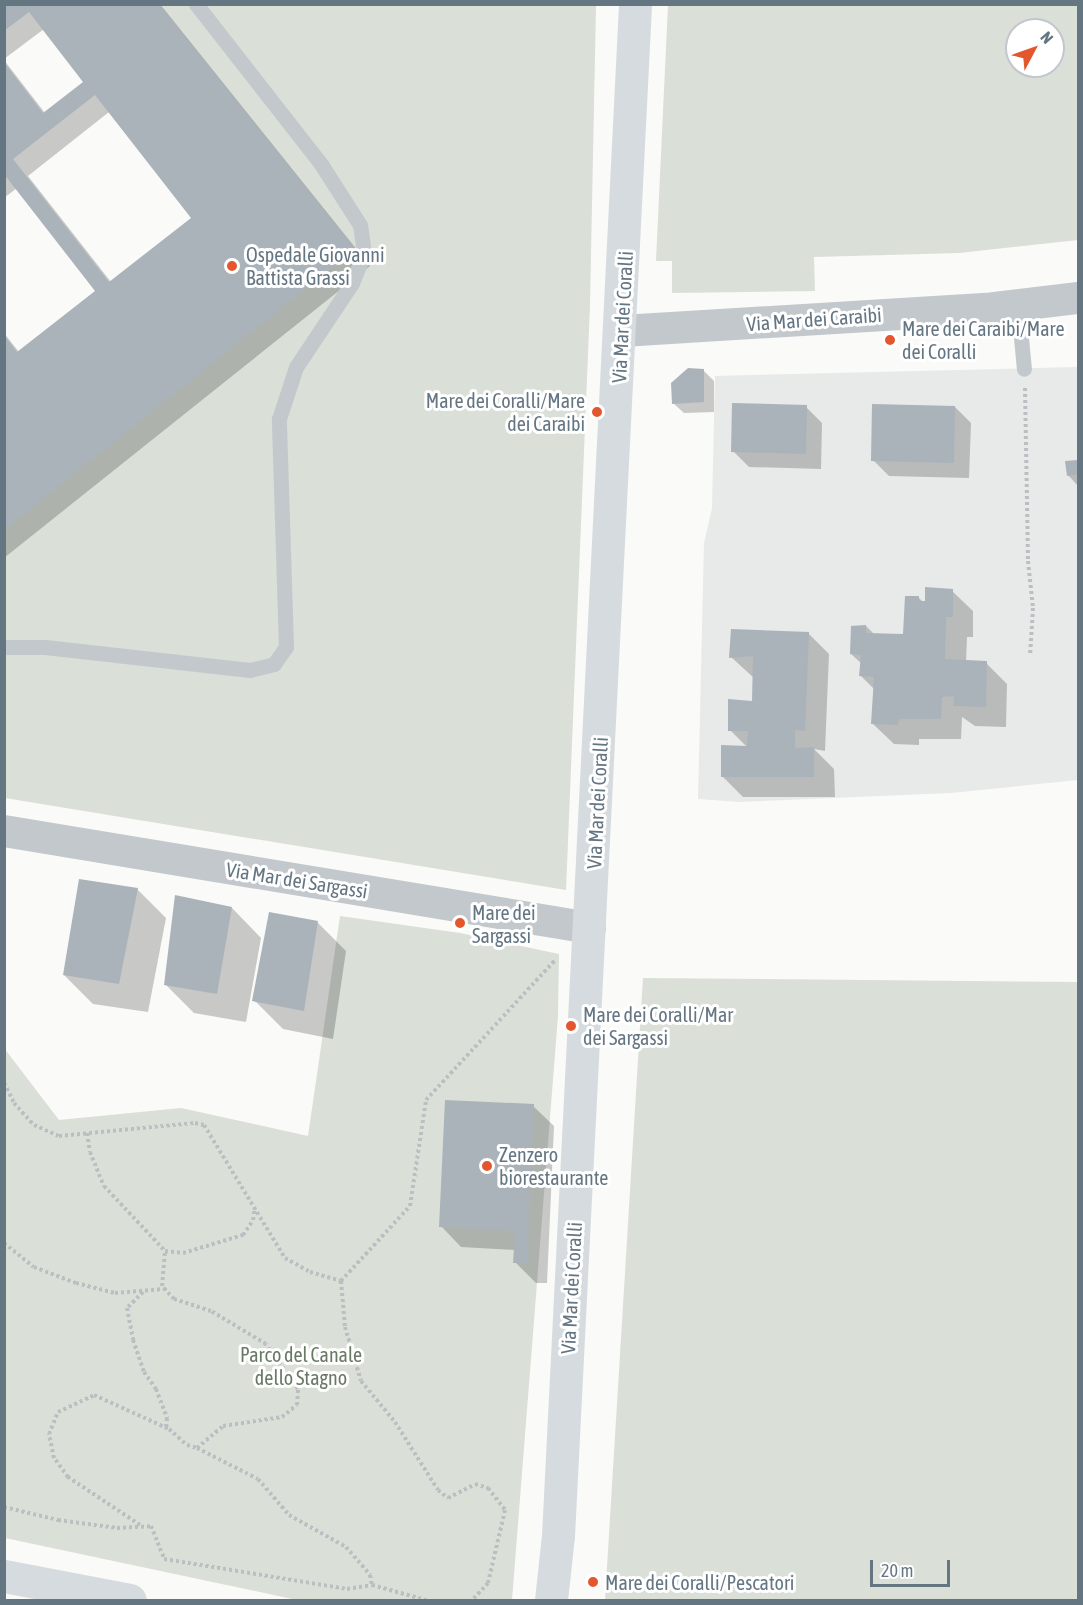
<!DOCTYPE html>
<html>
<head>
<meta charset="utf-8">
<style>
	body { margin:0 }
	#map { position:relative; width:1083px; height:1605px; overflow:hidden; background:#fafaf8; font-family:"Asap Condensed",sans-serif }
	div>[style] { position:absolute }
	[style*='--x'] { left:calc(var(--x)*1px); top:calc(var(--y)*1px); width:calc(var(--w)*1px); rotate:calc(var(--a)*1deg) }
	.built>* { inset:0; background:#e8e9e9 }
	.green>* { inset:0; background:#dadfd7 }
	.shadow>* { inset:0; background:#0003 }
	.building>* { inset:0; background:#aab3b9 }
	.path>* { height:4px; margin-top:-2px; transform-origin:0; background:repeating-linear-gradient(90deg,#bbbfc2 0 3px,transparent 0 6px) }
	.lane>* { height:15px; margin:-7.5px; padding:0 7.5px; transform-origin:7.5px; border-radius:7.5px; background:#c3c8cc }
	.street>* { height:32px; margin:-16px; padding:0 16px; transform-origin:16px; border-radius:16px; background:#c3c8cc }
	.secondary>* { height:33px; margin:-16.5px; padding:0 16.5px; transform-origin:16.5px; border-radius:16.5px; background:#d6dbdf }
	.dots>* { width:16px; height:16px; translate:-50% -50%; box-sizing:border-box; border:3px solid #fff; border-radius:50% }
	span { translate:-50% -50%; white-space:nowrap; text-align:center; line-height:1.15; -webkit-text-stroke:6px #fff; paint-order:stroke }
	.poi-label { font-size:20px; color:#657683 }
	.left { translate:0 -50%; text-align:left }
	.right { translate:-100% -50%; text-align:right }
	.street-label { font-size:20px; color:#657683 }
	.park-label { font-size:20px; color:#687a64 }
	.frame { position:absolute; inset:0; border:6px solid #657683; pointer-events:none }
	.north { position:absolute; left:1005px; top:18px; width:60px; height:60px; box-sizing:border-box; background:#fff; border:2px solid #c1c8cd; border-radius:50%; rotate:49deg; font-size:16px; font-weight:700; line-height:24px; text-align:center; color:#657683 }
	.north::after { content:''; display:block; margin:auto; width:21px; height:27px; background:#e4572e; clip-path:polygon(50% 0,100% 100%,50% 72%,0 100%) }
	.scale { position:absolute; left:870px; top:1560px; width:80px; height:27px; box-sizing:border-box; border:3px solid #657683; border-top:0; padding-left:8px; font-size:18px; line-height:21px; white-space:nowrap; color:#657683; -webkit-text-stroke:4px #fff; paint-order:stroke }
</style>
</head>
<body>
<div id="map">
	<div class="built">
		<i style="clip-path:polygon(1078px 367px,1078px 780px,951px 793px,740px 802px,698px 799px,704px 543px,712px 508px,715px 376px)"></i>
	</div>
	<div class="green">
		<i style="clip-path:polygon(148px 5px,596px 5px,590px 305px,566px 890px,5px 798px,5px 519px,340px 250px)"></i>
		<i style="clip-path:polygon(evenodd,668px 5px,1078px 5px,1078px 240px,959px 253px,814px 257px,815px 291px,672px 293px,672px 261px,656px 261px,668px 5px,1017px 30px,1053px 30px,1053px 66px,1017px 66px,1017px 30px)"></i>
		<i style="clip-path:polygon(340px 916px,460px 933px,559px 954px,558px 1016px,512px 1600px,297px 1600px,5px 1538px,4px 1048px,59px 1120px,181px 1108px,308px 1136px)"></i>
		<i style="clip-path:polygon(643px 978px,1078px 982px,1078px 1600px,605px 1600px)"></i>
	</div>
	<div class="shadow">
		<i style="clip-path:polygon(evenodd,4px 4px,160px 4px,370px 266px,4px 558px,4px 333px,19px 352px,97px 291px,17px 188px,4px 198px,4px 60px,45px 113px,85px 83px,44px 29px,4px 59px,4px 4px,109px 112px,193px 218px,111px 282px,28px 176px,109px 112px)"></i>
		<i style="clip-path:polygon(703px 370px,714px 381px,714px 412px,684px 413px,673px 403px)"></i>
		<i style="clip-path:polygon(806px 407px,822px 423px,821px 469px,749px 467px,733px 451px)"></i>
		<i style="clip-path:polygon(955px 407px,971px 423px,969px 478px,889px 476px,873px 460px)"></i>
		<i style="clip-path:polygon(1078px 461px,1078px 486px,1068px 475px,1066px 463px)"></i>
		<i style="clip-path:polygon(952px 591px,973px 611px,973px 637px,967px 637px,966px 662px,986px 663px,1007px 684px,1006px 727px,975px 726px,962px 717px,961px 739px,919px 739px,919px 745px,894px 744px,873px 724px,875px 690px,861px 676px,862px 664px,851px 654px,866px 626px,874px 634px,905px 636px,918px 597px,923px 602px)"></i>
		<i style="clip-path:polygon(808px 633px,829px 654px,825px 751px,814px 749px,834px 769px,835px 797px,743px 797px,722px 776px,748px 748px,730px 730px,754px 702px,754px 678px,731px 657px)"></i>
		<i style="clip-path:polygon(137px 889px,166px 918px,148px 1012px,93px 1004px,64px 975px)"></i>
		<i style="clip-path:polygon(232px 908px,261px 938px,246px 1022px,194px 1013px,165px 984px)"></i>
		<i style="clip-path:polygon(317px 922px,346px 951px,333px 1039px,283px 1029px,254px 1000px)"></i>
		<i style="clip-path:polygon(533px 1106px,554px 1126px,547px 1283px,536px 1283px,515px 1262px,515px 1250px,461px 1247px,441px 1226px)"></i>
	</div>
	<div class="building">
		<i style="clip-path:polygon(evenodd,4px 4px,159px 4px,355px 249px,4px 530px,4px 335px,17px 352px,95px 291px,4px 174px,4px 62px,43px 113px,83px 82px,29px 12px,4px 31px,4px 4px,95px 95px,191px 218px,109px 282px,13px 159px,95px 95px)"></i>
		<i style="clip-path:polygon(688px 368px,704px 369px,704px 402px,672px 404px,671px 383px)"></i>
		<i style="clip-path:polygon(732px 403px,807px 405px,806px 454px,731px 452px)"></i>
		<i style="clip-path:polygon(872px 404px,955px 406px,954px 463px,871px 461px)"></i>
		<i style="clip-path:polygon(1078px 460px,1078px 474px,1067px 476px,1065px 461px)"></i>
		<i style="clip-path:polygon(925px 587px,953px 589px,953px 617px,946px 617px,945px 659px,987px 661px,986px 707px,953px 706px,954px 696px,942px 697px,941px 719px,899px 719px,898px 725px,871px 724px,874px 677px,859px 676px,861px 655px,850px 654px,851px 626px,866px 625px,866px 633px,903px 634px,905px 596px,919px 596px,919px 601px,925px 601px)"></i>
		<i style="clip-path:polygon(731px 629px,809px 632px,805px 731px,795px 730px,795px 748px,814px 747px,814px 777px,721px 777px,721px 745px,747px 746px,748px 731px,728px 731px,728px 699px,752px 701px,753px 656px,729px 658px)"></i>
		<i style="clip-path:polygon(79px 879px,138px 888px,119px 984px,63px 975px)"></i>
		<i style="clip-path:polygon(175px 895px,232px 907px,217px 994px,164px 985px)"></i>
		<i style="clip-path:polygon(269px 912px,318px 921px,304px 1011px,252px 1001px)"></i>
		<i style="clip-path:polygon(445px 1100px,534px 1104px,527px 1263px,513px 1263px,515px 1231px,439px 1227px)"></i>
	</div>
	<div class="path">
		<i style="--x:1025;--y:388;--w:173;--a:89"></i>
		<i style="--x:1028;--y:561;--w:47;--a:83.9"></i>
		<i style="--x:1033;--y:608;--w:48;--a:93.6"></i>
		<i style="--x:4;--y:1083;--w:22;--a:63"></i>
		<i style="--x:14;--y:1103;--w:30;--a:48"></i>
		<i style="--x:34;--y:1125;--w:27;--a:24"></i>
		<i style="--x:59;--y:1136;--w:137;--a:-5.5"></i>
		<i style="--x:195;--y:1123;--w:9;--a:13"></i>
		<i style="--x:204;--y:1125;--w:156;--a:58.7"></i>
		<i style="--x:285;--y:1258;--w:29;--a:29"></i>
		<i style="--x:310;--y:1272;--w:32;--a:16"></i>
		<i style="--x:341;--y:1281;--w:102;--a:-47.4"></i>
		<i style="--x:410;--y:1206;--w:107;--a:-81.4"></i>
		<i style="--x:426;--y:1100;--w:192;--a:-47.3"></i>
		<i style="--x:87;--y:1133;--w:19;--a:81"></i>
		<i style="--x:90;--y:1152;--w:37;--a:68"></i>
		<i style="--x:104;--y:1186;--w:89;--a:46.8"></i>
		<i style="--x:4;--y:1243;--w:38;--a:39"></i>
		<i style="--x:34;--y:1267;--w:45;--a:20.9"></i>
		<i style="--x:76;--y:1283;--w:40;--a:14.4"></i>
		<i style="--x:115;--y:1293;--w:49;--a:-4.7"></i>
		<i style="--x:341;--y:1281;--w:46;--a:85"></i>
		<i style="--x:345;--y:1327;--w:56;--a:73.5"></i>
		<i style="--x:361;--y:1381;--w:53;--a:50.3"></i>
		<i style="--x:395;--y:1422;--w:80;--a:57.7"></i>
		<i style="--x:438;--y:1490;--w:13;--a:39"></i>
		<i style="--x:448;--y:1498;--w:30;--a:-27"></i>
		<i style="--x:475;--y:1484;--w:14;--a:17"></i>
		<i style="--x:488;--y:1488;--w:28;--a:52"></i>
		<i style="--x:505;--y:1510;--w:75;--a:103.1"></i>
		<i style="--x:488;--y:1583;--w:23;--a:133"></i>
		<i style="--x:143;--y:1292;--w:23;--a:135"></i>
		<i style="--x:127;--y:1308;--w:33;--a:79"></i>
		<i style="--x:133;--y:1340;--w:34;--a:71"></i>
		<i style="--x:144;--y:1372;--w:21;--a:55"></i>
		<i style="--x:156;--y:1389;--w:31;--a:69"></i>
		<i style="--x:167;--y:1418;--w:10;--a:96"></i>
		<i style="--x:197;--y:1448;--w:68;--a:26.9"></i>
		<i style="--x:258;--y:1479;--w:48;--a:49.3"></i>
		<i style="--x:289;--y:1515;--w:65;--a:29.3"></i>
		<i style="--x:346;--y:1547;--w:37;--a:49"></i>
		<i style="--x:370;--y:1575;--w:10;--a:79"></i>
		<i style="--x:4;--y:1507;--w:56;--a:13.5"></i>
		<i style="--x:58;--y:1520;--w:60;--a:7.7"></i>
		<i style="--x:117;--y:1528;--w:34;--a:-3"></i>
		<i style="--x:151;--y:1526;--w:35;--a:68"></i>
		<i style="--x:164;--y:1559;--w:185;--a:9.3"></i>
		<i style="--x:347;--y:1589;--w:25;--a:-9"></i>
		<i style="--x:372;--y:1585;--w:56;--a:15.5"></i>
		<i style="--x:140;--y:1525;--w:87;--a:-146.3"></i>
		<i style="--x:68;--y:1477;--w:24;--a:-126"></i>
		<i style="--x:54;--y:1458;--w:25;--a:-102"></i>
		<i style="--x:49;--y:1434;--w:24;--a:-68"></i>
		<i style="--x:58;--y:1412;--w:40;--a:-25"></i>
		<i style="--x:94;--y:1395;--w:82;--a:24.4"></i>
		<i style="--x:169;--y:1429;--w:24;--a:42"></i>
		<i style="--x:187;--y:1445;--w:10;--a:17"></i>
		<i style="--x:197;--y:1448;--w:34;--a:-40"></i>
		<i style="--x:223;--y:1426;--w:60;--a:-8.7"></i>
		<i style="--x:282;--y:1417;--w:19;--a:-39"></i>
		<i style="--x:297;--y:1405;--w:16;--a:-86"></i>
		<i style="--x:298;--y:1389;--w:55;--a:-125.4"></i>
		<i style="--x:266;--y:1344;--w:64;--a:-149"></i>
		<i style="--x:211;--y:1311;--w:39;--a:-162"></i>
		<i style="--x:174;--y:1299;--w:18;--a:-133"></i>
		<i style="--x:162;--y:1286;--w:35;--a:-85"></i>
		<i style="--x:165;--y:1251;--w:18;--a:6"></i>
		<i style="--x:183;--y:1253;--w:63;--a:-16.7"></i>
		<i style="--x:243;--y:1235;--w:18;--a:-56"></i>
		<i style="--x:253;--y:1220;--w:12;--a:-81"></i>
	</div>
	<div class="lane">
		<i style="--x:1018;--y:306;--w:63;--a:84.6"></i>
		<i style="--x:4;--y:647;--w:41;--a:0"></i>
		<i style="--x:45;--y:647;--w:206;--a:6.4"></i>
		<i style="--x:250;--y:670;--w:25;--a:-14"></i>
		<i style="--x:274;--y:664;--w:21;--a:-55"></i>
		<i style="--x:286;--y:647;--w:228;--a:-91.8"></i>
		<i style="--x:279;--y:419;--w:55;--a:-71.9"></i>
		<i style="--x:296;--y:367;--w:101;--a:-56.3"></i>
		<i style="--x:352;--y:283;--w:32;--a:-68"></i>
		<i style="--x:364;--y:253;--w:28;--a:-98"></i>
		<i style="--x:360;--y:225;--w:72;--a:-122.6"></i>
		<i style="--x:321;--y:164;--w:203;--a:-128"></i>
	</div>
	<div class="street">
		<i style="--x:622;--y:331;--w:374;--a:-3.5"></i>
		<i style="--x:995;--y:308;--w:84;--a:-6.9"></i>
		<i style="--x:4;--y:831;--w:594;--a:9.4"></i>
	</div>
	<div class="secondary">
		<i style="--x:4;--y:1576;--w:128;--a:10.8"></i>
		<i style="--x:551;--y:1600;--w:64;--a:-83.8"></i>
		<i style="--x:558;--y:1536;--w:1534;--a:-87.12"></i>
	</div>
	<div class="dots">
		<i style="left:232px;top:266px;background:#e4572e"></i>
		<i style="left:890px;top:340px;background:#e4572e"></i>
		<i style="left:597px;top:412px;background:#e4572e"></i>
		<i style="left:460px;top:923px;background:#e4572e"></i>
		<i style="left:571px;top:1026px;background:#e4572e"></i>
		<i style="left:487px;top:1166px;background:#e4572e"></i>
		<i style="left:593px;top:1582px;background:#e4572e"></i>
	</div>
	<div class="poi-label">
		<span class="left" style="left:246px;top:266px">Ospedale Giovanni<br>Battista Grassi</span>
		<span class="left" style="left:902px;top:340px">Mare dei Caraibi/Mare<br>dei Coralli</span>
		<span class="right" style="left:585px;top:412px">Mare dei Coralli/Mare<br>dei Caraibi</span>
		<span class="left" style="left:472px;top:924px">Mare dei<br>Sargassi</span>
		<span class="left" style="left:583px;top:1026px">Mare dei Coralli/Mar<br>dei Sargassi</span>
		<span class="left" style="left:499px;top:1166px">Zenzero<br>biorestaurante</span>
		<span class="left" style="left:605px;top:1582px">Mare dei Coralli/Pescatori</span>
	</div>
	<div class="street-label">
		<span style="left:622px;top:317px;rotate:-87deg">Via Mar dei Coralli</span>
		<span style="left:814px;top:319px;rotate:-4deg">Via Mar dei Caraibi</span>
		<span style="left:597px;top:803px;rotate:-87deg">Via Mar dei Coralli</span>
		<span style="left:297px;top:880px;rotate:9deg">Via Mar dei Sargassi</span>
		<span style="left:571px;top:1288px;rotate:-87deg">Via Mar dei Coralli</span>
	</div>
	<div class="park-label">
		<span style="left:301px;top:1366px">Parco del Canale<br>dello Stagno</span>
	</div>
	<div class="frame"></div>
	<div class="north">N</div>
	<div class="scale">20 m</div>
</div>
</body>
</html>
